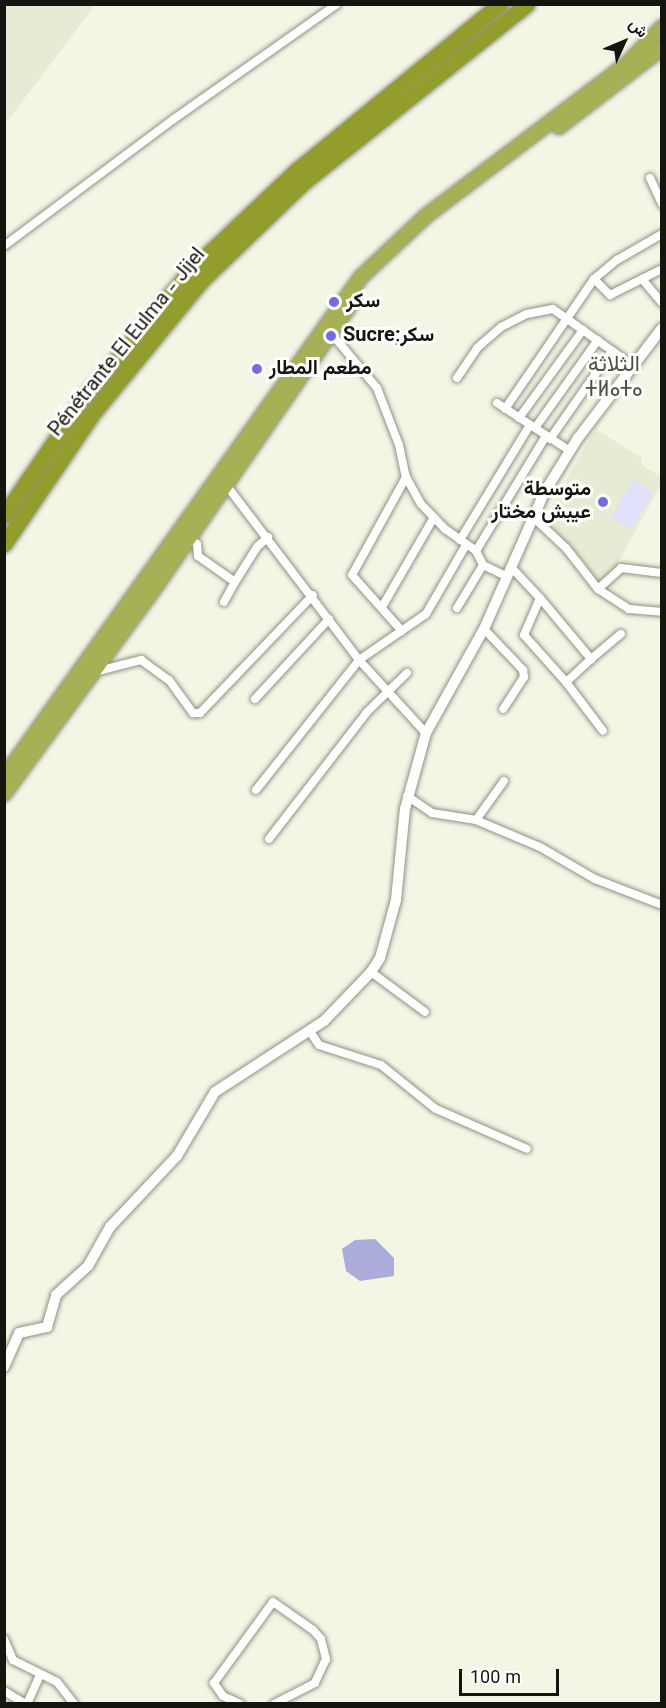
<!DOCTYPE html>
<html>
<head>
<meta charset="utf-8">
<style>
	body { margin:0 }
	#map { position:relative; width:666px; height:1708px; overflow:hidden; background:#f3f5e5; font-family:Georgia,Vazirmatn,"Noto Sans Tifinagh",serif }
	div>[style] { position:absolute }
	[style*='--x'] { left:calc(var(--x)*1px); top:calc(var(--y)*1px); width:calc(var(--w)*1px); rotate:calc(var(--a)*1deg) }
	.built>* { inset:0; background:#e7ebd3 }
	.green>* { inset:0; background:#e0e1fb }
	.water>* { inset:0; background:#abacda }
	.roads { filter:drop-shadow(0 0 2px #909283) drop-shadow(0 0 2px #909283) }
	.minor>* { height:8px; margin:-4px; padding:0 4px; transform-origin:4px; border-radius:4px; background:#fff }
	.tertiary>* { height:10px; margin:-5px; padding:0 5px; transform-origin:5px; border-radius:5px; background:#fff }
	.trunk>* { height:14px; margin:-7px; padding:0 7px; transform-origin:7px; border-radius:7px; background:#a8b056 }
	.motorway>* { height:15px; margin:-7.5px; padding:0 7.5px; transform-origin:7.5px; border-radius:7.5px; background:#939d2c }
	.dots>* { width:16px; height:16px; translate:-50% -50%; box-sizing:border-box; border:3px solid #fff; border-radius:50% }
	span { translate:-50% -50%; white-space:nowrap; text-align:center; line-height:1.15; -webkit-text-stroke:6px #fff; paint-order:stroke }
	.poi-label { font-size:20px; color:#14150f; font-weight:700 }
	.left { translate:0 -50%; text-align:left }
	.right { translate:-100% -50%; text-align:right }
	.street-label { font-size:20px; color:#14150f }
	.quarter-label { font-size:22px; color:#4d4f42 }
	.frame { position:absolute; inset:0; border:6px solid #14150f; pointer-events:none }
	.north { position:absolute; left:594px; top:12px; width:60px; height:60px; -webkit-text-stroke:4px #fff; paint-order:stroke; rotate:46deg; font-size:16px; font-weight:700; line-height:24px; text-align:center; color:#14150f }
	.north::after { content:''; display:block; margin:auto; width:21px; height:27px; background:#14150f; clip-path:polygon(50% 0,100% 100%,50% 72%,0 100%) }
	.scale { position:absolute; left:459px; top:1669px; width:100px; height:27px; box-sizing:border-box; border:3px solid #14150f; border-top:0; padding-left:8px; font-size:18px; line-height:21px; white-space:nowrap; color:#14150f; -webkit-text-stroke:4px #fff; paint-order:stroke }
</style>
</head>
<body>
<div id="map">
	<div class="built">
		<i style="clip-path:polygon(5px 4px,95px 5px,5px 124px,4px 5px)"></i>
		<i style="clip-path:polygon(595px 429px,642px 458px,642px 465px,661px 477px,661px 484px,613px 572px,600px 583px,584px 567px,585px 562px,544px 520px)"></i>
	</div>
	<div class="green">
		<i style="clip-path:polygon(633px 480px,653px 492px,631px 529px,611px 518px)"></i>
	</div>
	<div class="water">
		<i style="clip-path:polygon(375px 1239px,394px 1258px,394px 1276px,360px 1281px,346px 1271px,342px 1249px,355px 1240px)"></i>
	</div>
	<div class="roads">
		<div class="minor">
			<i style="--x:650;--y:178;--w:29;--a:65"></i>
			<i style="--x:4;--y:246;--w:212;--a:-36.8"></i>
			<i style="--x:174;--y:119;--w:199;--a:-35.2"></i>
			<i style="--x:594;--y:279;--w:23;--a:45"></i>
			<i style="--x:610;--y:295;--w:58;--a:-26.6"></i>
			<i style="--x:642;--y:279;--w:31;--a:50"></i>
			<i style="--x:331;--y:333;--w:72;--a:50.1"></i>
			<i style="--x:377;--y:388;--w:61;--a:68.9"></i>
			<i style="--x:399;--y:445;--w:33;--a:78"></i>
			<i style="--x:406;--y:477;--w:31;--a:61"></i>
			<i style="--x:421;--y:504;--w:35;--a:46"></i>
			<i style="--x:445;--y:529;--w:38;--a:35"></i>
			<i style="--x:476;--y:551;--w:16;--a:63"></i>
			<i style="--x:483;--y:565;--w:25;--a:26"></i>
			<i style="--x:457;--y:378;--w:36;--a:-56"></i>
			<i style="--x:477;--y:348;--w:32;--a:-41"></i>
			<i style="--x:501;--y:327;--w:29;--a:-27"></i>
			<i style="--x:527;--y:314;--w:26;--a:-11"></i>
			<i style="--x:553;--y:309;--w:97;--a:35.3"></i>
			<i style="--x:497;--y:403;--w:87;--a:33.3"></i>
			<i style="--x:505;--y:409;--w:158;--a:-55.6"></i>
			<i style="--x:594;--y:279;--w:30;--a:-40"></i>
			<i style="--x:617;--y:260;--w:52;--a:-30"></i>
			<i style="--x:519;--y:418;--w:109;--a:-54"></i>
			<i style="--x:535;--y:428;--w:108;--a:-54.4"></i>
			<i style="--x:550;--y:439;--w:108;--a:-55.1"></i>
			<i style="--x:227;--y:486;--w:218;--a:52.8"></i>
			<i style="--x:359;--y:660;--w:99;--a:47.5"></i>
			<i style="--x:533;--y:517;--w:45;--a:43.2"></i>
			<i style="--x:566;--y:548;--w:52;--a:52"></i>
			<i style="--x:598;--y:589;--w:37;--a:33"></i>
			<i style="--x:629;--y:609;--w:33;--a:5"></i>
			<i style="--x:190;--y:538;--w:9;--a:41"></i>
			<i style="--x:197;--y:544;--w:12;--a:85"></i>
			<i style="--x:198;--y:556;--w:45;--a:35.1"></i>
			<i style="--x:235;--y:582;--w:23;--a:119"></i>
			<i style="--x:460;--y:540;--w:135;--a:-58.7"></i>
			<i style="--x:476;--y:551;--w:135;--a:-58.7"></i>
			<i style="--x:511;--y:567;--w:42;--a:46.9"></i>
			<i style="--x:540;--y:598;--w:80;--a:50.1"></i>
			<i style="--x:591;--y:659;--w:34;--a:137"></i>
			<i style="--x:566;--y:682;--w:63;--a:-131.8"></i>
			<i style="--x:524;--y:635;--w:40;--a:-66.6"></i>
			<i style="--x:235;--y:582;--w:41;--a:-57.8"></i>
			<i style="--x:257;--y:547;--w:15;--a:-42"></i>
			<i style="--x:598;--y:589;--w:31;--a:-42"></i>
			<i style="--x:621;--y:568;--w:41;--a:7"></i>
			<i style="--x:382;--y:607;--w:102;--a:-59.9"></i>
			<i style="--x:457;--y:608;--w:50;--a:-58.8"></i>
			<i style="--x:484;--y:629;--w:57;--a:46.4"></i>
			<i style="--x:523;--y:670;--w:7;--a:82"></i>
			<i style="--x:524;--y:677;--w:38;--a:123"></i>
			<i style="--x:402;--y:631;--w:75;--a:-131.8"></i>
			<i style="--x:352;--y:575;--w:112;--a:-61.1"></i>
			<i style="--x:591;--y:659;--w:39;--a:-40"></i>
			<i style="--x:94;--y:672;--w:49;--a:-14.3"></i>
			<i style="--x:141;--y:660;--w:34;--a:36"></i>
			<i style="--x:169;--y:680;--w:41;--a:54"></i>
			<i style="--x:193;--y:713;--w:7;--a:0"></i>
			<i style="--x:200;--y:713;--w:163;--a:-46.2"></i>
			<i style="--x:566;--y:682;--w:61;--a:52.9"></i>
			<i style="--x:255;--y:699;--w:109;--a:-47.2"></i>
			<i style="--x:256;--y:790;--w:166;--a:-51.6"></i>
			<i style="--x:359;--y:660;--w:81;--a:-34.5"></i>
			<i style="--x:426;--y:614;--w:80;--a:-59.9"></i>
			<i style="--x:407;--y:796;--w:30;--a:34"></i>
			<i style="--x:432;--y:813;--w:45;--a:9"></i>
			<i style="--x:476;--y:820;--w:69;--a:22.9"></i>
			<i style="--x:540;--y:847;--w:64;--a:30.2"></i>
			<i style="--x:595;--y:879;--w:72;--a:21.2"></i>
			<i style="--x:476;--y:820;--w:48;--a:-54.3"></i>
			<i style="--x:269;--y:839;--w:160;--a:-52.3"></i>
			<i style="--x:367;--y:712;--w:56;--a:-44.3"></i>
			<i style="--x:371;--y:972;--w:67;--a:36.5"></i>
			<i style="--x:309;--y:1030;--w:18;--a:56"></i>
			<i style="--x:319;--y:1045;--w:65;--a:17.9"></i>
			<i style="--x:381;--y:1065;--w:70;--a:38.7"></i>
			<i style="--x:436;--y:1109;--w:99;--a:23.7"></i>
			<i style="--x:4;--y:1639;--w:23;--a:67"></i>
			<i style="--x:13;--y:1660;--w:49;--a:26.6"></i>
			<i style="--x:57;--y:1682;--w:28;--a:52"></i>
			<i style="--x:4;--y:1691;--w:26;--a:31"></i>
			<i style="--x:27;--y:1704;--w:32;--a:-66"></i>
			<i style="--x:240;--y:1704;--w:19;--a:-155"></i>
			<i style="--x:223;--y:1696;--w:16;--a:-125"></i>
			<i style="--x:214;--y:1683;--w:100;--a:-53.9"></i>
			<i style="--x:273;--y:1602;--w:49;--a:35"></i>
			<i style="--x:313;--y:1630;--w:12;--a:48"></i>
			<i style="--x:321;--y:1639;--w:21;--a:76"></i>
			<i style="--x:326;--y:1659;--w:26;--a:115"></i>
			<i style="--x:315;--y:1683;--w:46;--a:152.9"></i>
		</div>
		<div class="tertiary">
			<i style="--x:4;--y:1367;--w:37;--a:-66"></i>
			<i style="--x:19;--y:1333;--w:29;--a:-12"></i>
			<i style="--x:47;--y:1327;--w:33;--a:-74"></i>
			<i style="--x:56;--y:1295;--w:43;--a:-42.2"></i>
			<i style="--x:88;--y:1266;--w:45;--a:-60.6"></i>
			<i style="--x:110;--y:1227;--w:98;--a:-46.7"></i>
			<i style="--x:177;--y:1156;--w:74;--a:-59.3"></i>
			<i style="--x:215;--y:1092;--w:130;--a:-33.1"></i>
			<i style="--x:324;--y:1021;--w:68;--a:-46.2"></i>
			<i style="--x:371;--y:972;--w:17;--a:-57"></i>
			<i style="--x:380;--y:958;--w:60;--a:-74.6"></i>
			<i style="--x:396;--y:900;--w:91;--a:-84.4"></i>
			<i style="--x:405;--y:809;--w:79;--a:-74.6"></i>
			<i style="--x:426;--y:733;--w:119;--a:-60.9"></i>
			<i style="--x:484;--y:629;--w:149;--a:-66.2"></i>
			<i style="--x:544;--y:493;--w:65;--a:-58.3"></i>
			<i style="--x:578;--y:438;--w:138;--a:-52.6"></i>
		</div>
		<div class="trunk">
			<i style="--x:559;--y:127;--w:130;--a:-37.5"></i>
			<i style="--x:4;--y:777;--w:614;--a:-54.47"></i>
			<i style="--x:361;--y:277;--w:89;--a:-43.2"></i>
			<i style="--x:426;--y:216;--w:251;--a:-37.1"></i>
			<i style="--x:626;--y:65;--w:52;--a:-46.5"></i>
			<i style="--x:4;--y:794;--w:250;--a:-53.8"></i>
			<i style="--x:152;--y:592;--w:350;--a:-55.4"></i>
		</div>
		<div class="motorway">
			<i style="--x:4;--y:515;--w:138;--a:-55.6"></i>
			<i style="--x:82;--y:401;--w:168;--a:-50.3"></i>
			<i style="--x:189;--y:272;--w:149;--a:-43.4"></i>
			<i style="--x:297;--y:170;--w:262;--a:-39.3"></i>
			<i style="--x:4;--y:544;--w:158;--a:-55.8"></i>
			<i style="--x:93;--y:413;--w:171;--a:-50.7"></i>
			<i style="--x:201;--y:281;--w:143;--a:-43.9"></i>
			<i style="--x:304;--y:182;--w:285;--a:-38.6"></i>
		</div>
	</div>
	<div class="dots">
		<i style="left:334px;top:302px;background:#746ae4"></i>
		<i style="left:331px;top:336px;background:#746ae4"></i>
		<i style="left:257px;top:369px;background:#746ae4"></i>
		<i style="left:603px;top:502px;background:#746ae4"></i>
	</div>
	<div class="poi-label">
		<span class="left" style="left:346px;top:302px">سكر</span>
		<span class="left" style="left:343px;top:336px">Sucre;سكر</span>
		<span class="left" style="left:269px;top:369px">مطعم المطار</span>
		<span class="right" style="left:591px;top:502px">متوسطة<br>عيبش مختار</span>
	</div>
	<div class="street-label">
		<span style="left:128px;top:343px;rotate:-51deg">Pénétrante El Eulma - Jijel</span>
	</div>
	<div class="quarter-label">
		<span style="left:614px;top:378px">الثلاثة<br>ⵜⵍⴰⵜⴰ</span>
	</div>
	<div class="frame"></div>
	<div class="north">ش</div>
	<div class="scale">100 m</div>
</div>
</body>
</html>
